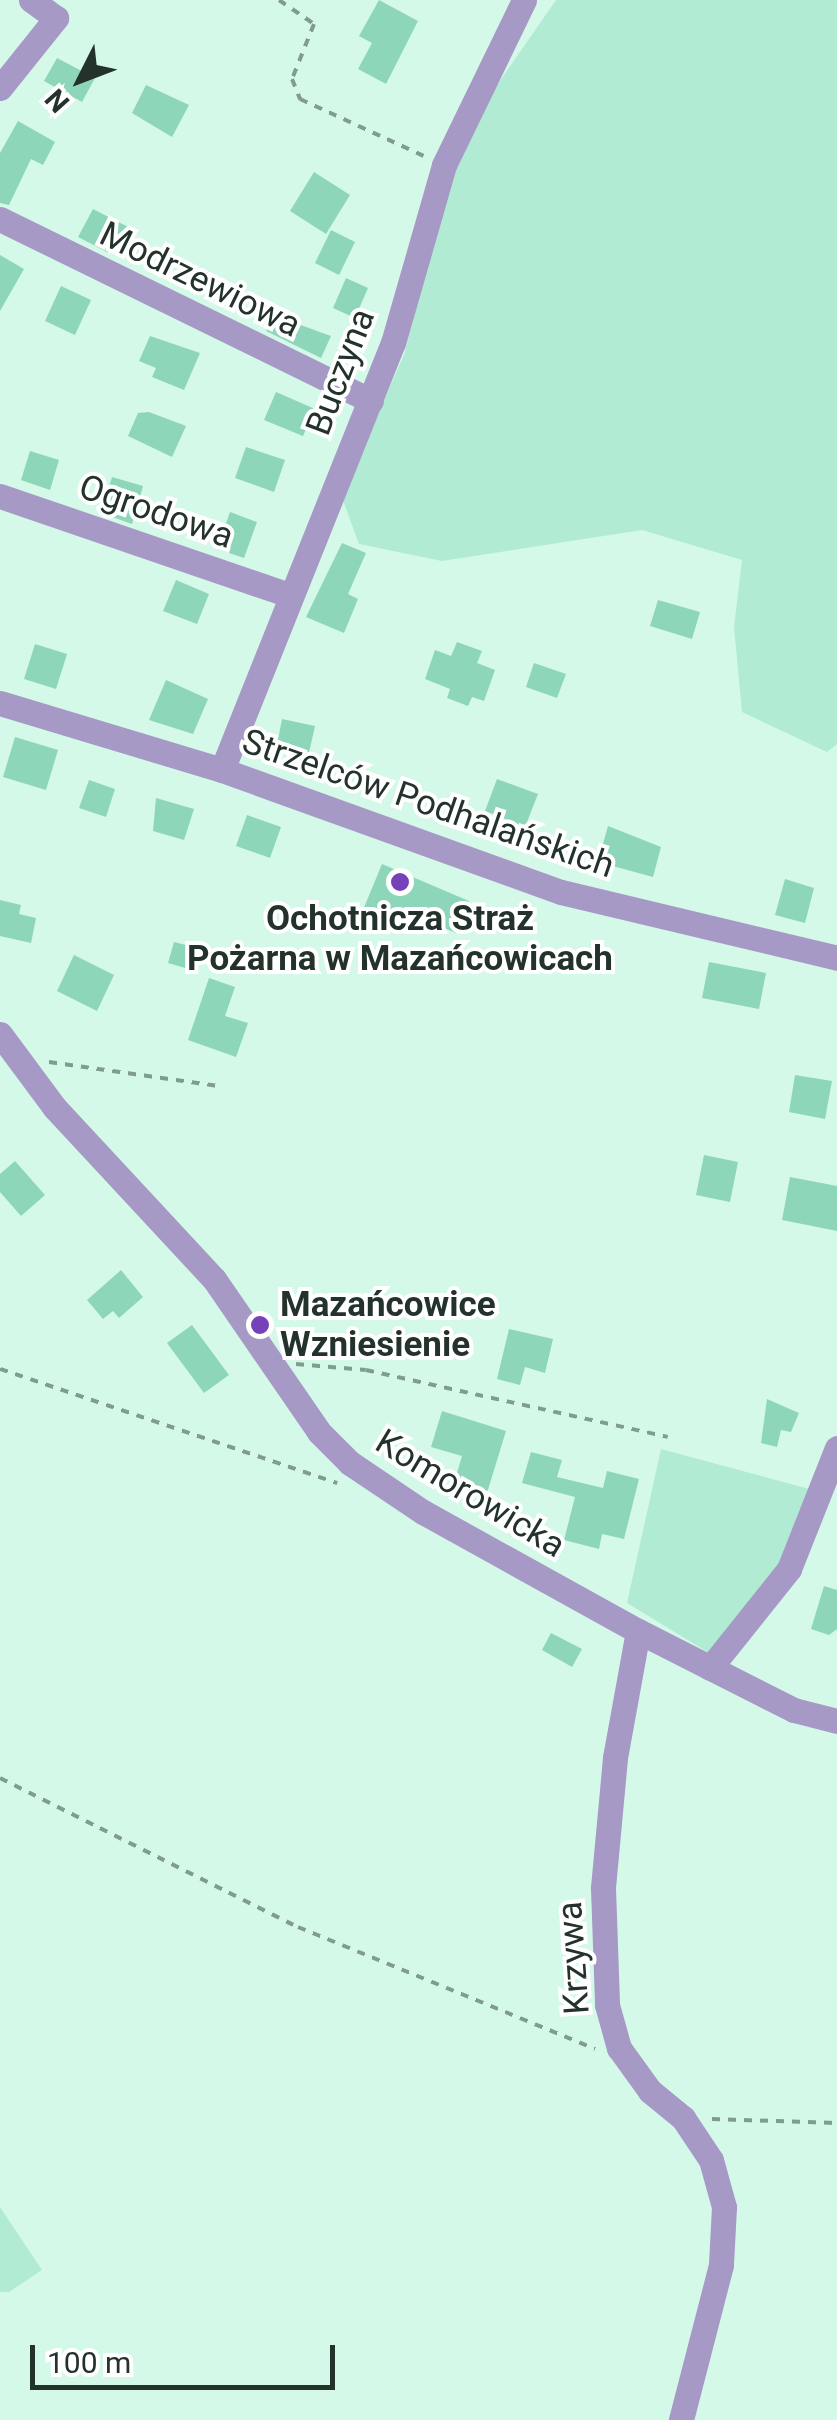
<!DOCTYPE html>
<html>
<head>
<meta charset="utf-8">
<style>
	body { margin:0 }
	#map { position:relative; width:837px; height:2420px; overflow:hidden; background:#d4f9e9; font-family:Roboto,sans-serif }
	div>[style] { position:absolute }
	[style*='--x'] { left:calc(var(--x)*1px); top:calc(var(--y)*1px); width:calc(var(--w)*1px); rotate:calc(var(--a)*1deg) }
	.green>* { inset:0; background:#b2ebd3 }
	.building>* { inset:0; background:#8ed6b9 }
	.path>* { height:4px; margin-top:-2px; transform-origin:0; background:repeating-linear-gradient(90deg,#819b90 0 8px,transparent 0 16px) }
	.minor>* { height:25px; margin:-12.5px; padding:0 12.5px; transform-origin:12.5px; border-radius:12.5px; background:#a799c5 }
	.dots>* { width:28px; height:28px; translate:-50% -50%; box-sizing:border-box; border:5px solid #fff; border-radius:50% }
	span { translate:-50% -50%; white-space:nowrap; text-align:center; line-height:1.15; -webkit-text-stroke:8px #fff; paint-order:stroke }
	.street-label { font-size:35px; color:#24322c }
	.poi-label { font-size:35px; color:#24322c; font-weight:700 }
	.left { translate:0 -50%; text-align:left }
	.north { position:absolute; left:30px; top:30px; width:100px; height:100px; -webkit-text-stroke:8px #fff; paint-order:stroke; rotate:228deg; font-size:28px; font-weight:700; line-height:40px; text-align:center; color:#24322c }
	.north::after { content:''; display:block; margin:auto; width:35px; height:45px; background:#24322c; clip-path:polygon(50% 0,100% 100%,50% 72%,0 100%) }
	.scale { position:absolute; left:30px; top:2345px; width:305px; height:45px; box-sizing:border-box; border:5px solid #24322c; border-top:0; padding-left:12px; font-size:30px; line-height:35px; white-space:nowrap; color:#24322c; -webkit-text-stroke:8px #fff; paint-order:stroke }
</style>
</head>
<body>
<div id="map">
	<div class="green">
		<i style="clip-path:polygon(556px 0,837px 0,837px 744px,827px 752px,742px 712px,734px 627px,742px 560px,642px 530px,442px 561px,359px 544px,341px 495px,404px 355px,451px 175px,472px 121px)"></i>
		<i style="clip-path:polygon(661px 1449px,813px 1490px,779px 1564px,709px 1653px,627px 1603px)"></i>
		<i style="clip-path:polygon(0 2207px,42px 2270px,9px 2292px,0 2292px)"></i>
	</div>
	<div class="building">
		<i style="clip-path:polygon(379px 0,418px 21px,386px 84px,358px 69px,372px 43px,359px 36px)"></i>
		<i style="clip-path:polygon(57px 58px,95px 78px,82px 102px,44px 81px)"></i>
		<i style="clip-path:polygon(146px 85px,189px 105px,172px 137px,132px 113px)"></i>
		<i style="clip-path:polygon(18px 121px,55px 142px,43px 165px,31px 159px,9px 205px,0 203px,0 153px)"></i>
		<i style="clip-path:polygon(314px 172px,350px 195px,326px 234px,290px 211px)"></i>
		<i style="clip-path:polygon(93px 209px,136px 231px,126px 250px,114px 243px,109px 253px,78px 237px)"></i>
		<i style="clip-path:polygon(331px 230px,355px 242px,339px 275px,315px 263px)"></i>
		<i style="clip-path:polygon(0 255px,24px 269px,0 311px)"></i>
		<i style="clip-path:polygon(346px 278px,368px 288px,355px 318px,333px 308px)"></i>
		<i style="clip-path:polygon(61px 286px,91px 300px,75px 335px,45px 321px)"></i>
		<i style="clip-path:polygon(273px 315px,331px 336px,321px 358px,266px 331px)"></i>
		<i style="clip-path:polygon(150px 336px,200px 353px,184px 390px,152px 377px,156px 368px,139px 361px)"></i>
		<i style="clip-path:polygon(276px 392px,315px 409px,303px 436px,264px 420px)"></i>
		<i style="clip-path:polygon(149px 412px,186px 426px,172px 457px,128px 436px,138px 413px)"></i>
		<i style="clip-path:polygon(246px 447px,285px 460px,274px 492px,235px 478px)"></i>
		<i style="clip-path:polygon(30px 451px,59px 460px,50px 490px,21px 480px)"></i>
		<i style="clip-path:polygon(112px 477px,143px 486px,132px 524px,101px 513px)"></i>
		<i style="clip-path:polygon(230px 512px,257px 522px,244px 558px,217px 549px)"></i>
		<i style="clip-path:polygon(342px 543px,366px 553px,348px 594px,358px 599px,344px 633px,306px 617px)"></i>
		<i style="clip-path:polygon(176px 580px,209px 594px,197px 624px,163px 611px)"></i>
		<i style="clip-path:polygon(658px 600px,700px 612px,692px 639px,650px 626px)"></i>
		<i style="clip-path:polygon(457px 642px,482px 651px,477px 663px,495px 670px,484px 701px,472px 697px,468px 706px,447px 698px,450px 689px,425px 679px,435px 650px,451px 656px)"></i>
		<i style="clip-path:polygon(35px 644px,67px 654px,56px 689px,24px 679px)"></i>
		<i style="clip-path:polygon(534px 663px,566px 674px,557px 698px,526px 687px)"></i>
		<i style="clip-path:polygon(166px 680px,208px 699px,193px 734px,149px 720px)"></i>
		<i style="clip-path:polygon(282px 719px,315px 726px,308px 757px,276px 750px)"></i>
		<i style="clip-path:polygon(15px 737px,58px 750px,46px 790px,3px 777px)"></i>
		<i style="clip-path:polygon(497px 779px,538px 794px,525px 827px,485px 811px)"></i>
		<i style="clip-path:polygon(89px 780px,115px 789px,106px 817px,79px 808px)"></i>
		<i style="clip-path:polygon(156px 798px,194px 809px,184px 840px,153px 831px)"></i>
		<i style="clip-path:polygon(247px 815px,281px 827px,270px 858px,236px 846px)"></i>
		<i style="clip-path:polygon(608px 826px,661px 847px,653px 877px,598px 862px)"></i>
		<i style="clip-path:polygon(382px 864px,469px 901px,456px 933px,422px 919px,416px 932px,363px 910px)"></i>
		<i style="clip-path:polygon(785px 879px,814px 888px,805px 923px,775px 915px)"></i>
		<i style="clip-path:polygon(0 900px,21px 905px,19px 914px,36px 918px,31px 943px,0 936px)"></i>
		<i style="clip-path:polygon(174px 942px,198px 948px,192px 970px,168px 963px)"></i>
		<i style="clip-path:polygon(74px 955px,114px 975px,97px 1011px,57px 991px)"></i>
		<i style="clip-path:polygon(709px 962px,766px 973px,759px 1009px,702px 998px)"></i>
		<i style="clip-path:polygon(209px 978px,235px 987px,225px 1016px,248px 1023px,236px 1057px,188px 1040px)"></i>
		<i style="clip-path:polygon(795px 1075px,832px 1081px,825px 1119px,789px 1112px)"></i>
		<i style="clip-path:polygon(704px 1155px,738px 1162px,730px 1202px,696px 1195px)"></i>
		<i style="clip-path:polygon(15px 1161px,45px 1195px,21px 1216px,0 1192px,0 1174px)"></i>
		<i style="clip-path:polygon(790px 1177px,837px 1186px,837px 1231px,782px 1220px)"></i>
		<i style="clip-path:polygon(121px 1270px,143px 1297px,119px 1318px,113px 1311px,103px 1319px,87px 1300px)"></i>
		<i style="clip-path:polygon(192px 1325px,229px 1375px,204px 1393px,167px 1343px)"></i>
		<i style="clip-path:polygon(509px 1329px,553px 1339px,545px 1373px,525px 1367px,520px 1385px,497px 1379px)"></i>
		<i style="clip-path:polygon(767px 1399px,799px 1413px,791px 1432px,781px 1430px,777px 1447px,761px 1443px)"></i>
		<i style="clip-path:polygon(442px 1411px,506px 1431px,487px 1493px,454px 1483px,462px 1456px,431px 1447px)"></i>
		<i style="clip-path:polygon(531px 1452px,562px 1460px,557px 1477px,603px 1488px,607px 1471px,639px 1479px,624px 1539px,602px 1534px,599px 1549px,564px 1540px,575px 1497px,522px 1483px)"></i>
		<i style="clip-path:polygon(824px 1586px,837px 1590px,837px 1629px,829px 1635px,811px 1629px)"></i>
		<i style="clip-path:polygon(551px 1633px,582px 1649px,572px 1667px,542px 1650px)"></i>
	</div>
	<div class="path">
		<i style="--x:279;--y:0;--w:42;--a:34.4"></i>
		<i style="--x:314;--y:24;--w:59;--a:111.8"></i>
		<i style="--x:292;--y:79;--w:22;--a:68"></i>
		<i style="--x:300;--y:99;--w:136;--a:24.7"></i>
		<i style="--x:49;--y:1062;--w:171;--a:8.1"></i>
		<i style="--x:296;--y:1364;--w:70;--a:4.9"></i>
		<i style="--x:366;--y:1370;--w:309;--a:12.5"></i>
		<i style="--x:0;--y:1369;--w:356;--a:18.7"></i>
		<i style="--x:0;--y:1778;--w:333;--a:26.6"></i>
		<i style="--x:298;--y:1927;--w:321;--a:22.3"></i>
		<i style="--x:712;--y:2119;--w:125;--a:1.8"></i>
	</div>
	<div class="minor">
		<i style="--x:0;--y:88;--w:90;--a:-51.3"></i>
		<i style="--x:56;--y:18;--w:31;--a:-144"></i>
		<i style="--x:0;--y:219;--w:413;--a:26.1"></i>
		<i style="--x:0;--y:496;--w:305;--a:18.9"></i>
		<i style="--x:0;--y:703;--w:232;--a:16.8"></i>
		<i style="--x:222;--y:770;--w:360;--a:19.8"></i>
		<i style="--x:561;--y:892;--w:284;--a:13.4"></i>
		<i style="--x:222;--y:770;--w:460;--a:-68.2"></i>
		<i style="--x:393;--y:343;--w:185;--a:-74"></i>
		<i style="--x:444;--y:165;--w:183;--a:-64.1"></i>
		<i style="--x:0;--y:1034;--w:92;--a:53.4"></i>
		<i style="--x:55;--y:1108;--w:233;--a:47.1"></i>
		<i style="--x:214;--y:1279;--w:186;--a:55.5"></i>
		<i style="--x:319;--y:1432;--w:44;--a:45"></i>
		<i style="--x:350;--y:1463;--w:88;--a:33.9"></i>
		<i style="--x:423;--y:1512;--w:246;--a:29"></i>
		<i style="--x:638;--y:1631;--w:175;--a:26.9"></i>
		<i style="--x:794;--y:1710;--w:44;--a:14.3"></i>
		<i style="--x:638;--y:1631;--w:129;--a:100.3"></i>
		<i style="--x:615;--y:1758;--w:131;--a:95.3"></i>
		<i style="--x:603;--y:1888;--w:117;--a:88"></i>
		<i style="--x:607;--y:2005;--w:45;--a:74.4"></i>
		<i style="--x:619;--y:2048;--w:53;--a:54.2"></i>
		<i style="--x:650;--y:2091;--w:43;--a:39.3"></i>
		<i style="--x:683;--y:2118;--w:50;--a:56.3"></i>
		<i style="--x:711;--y:2160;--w:49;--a:74.5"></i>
		<i style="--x:724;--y:2207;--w:58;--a:93"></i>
		<i style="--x:721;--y:2265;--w:160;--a:104.5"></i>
		<i style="--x:710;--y:1668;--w:127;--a:-51.4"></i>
		<i style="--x:789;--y:1569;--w:130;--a:-68.4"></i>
	</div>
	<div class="dots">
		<i style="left:400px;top:882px;background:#7542b9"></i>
		<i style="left:260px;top:1325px;background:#7542b9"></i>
	</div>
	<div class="street-label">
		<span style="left:200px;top:280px;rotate:26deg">Modrzewiowa</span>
		<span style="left:341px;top:372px;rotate:-69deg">Buczyna</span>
		<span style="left:156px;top:512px;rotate:19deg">Ogrodowa</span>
		<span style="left:428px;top:804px;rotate:19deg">Strzelców Podhalańskich</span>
		<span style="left:470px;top:1494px;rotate:31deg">Komorowicka</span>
		<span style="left:574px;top:1958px;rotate:-94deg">Krzywa</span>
	</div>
	<div class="poi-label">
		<span style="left:400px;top:939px">Ochotnicza Straż<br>Pożarna w Mazańcowicach</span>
		<span class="left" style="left:280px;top:1325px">Mazańcowice<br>Wzniesienie</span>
	</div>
	<div class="north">N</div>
	<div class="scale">100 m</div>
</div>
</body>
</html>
